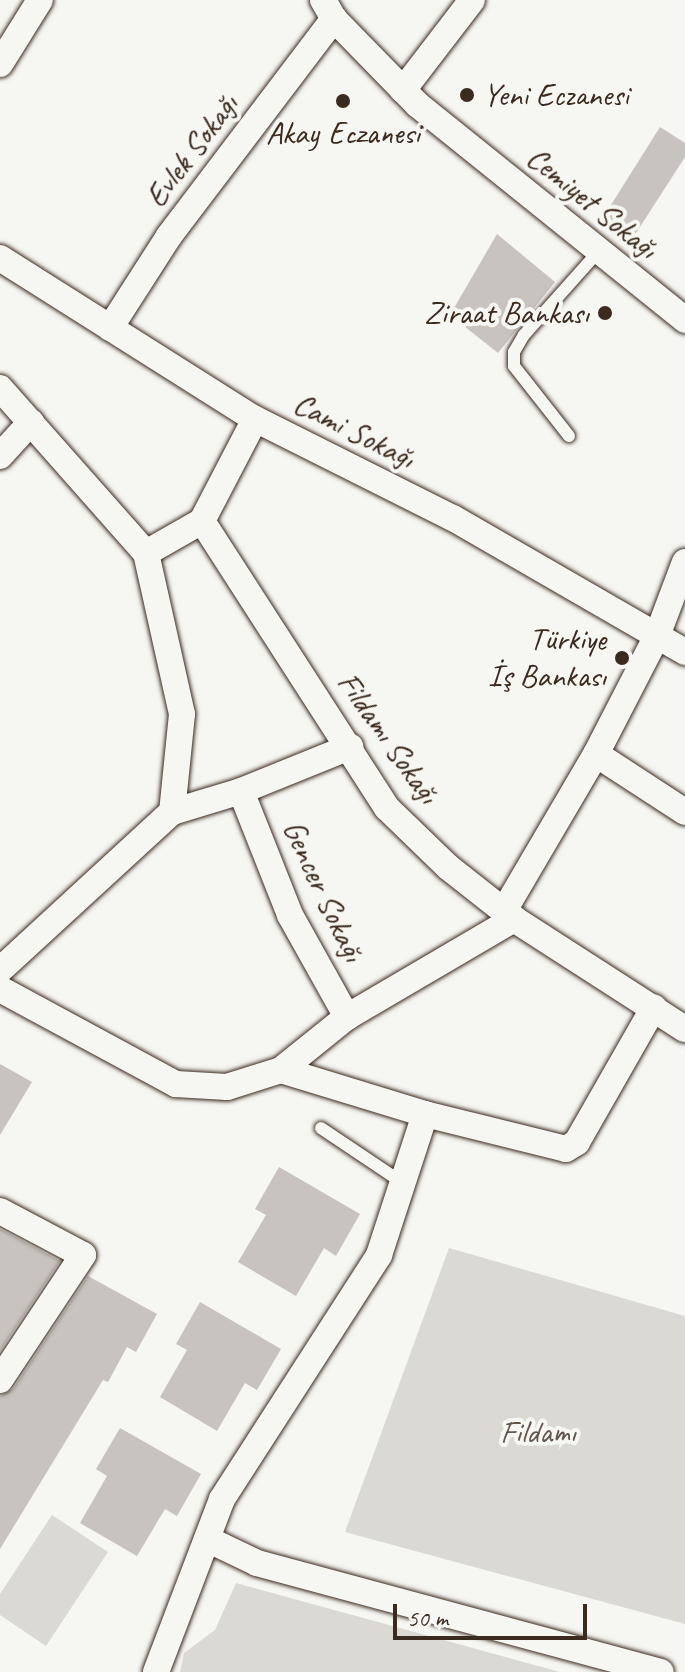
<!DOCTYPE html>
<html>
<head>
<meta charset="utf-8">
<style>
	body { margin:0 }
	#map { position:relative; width:685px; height:1672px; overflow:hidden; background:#f6f6f2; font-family:Caveat,sans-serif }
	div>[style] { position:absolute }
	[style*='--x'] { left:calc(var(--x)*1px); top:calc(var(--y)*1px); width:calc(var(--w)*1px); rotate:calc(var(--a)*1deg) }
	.green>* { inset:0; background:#dad9d3 }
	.building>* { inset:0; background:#c8c3be }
	.roads { filter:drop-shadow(0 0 2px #3b2a1e) drop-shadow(0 0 2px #3b2a1e) }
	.service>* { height:12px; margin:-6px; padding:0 6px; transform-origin:6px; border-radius:6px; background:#f6f6f2 }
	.minor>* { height:26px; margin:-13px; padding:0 13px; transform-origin:13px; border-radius:13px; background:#f6f6f2 }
	.dots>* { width:22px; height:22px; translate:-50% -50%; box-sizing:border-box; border:4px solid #f6f6f2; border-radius:50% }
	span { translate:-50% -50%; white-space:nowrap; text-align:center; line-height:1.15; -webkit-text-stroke:8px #f6f6f2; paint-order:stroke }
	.poi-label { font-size:32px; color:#3b2a1e }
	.left { translate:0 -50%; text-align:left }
	.right { translate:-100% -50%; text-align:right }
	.street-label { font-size:32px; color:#3b2a1e }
	.park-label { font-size:32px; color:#63564b }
	.scale { position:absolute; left:393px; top:1604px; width:194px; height:36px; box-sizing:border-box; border:4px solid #3b2a1e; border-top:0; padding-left:10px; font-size:24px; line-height:28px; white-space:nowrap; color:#3b2a1e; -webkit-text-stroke:6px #f6f6f2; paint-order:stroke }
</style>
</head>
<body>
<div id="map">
	<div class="green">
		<i style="clip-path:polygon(449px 1248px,685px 1316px,685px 1624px,345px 1532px)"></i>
		<i style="clip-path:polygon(52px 1515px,108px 1552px,46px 1646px,0 1615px,0 1594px)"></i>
		<i style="clip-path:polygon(236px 1583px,560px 1672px,180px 1672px,184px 1653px,215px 1630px)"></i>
	</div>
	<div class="building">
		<i style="clip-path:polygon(660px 127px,685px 143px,685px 157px,629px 244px,599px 224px)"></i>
		<i style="clip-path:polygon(497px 234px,555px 282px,498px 353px,450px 315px)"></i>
		<i style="clip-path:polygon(0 1064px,32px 1082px,0 1135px)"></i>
		<i style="clip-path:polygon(279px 1167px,360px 1214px,336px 1256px,324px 1248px,296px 1296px,238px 1262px,266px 1215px,255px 1209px)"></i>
		<i style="clip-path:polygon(0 1229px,60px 1261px,0 1351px)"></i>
		<i style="clip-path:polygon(88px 1276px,157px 1314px,136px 1352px,127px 1347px,108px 1382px,103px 1380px,0 1549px,0 1396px,13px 1389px)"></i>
		<i style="clip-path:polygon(200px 1302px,281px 1349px,257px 1390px,245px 1383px,217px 1431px,160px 1397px,187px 1350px,176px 1344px)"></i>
		<i style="clip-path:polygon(120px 1428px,201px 1474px,177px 1516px,165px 1509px,137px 1556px,80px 1523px,107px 1476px,96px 1469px)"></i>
	</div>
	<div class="roads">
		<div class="service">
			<i style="--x:569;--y:436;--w:89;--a:-128.2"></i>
			<i style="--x:514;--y:366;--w:14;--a:-90"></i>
			<i style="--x:514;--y:352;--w:20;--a:-60"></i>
			<i style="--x:524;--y:335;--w:111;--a:-48.3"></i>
			<i style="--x:321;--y:1128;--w:99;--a:33.9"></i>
		</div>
		<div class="minor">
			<i style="--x:323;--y:0;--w:22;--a:60"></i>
			<i style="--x:334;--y:19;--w:120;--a:45.7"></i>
			<i style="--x:418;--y:105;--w:343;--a:38.8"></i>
			<i style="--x:0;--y:64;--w:75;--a:-58"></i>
			<i style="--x:403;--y:90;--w:113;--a:-52.5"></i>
			<i style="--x:0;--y:258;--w:302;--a:32.3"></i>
			<i style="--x:255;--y:419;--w:221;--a:26.6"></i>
			<i style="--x:453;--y:518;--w:268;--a:30"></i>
			<i style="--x:110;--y:328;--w:109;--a:-57.3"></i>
			<i style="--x:169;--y:236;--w:273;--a:-52.8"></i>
			<i style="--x:0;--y:388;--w:220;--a:48.5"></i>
			<i style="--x:146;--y:553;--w:165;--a:77.4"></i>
			<i style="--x:182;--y:714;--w:99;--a:95.8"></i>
			<i style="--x:0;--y:456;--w:46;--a:-47.6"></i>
			<i style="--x:202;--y:521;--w:341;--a:57.2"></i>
			<i style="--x:387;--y:808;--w:85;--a:44"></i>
			<i style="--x:448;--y:867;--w:84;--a:38.2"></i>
			<i style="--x:514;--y:919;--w:203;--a:32.8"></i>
			<i style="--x:146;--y:553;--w:64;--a:-29.7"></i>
			<i style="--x:202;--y:521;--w:115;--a:-62.5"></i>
			<i style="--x:596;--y:754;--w:106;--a:33.1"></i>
			<i style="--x:241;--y:791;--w:133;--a:68.4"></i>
			<i style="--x:290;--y:915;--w:117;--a:60.8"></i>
			<i style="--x:505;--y:909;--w:180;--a:-59.6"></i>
			<i style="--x:596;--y:754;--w:133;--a:-62.7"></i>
			<i style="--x:657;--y:636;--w:79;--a:-69.3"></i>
			<i style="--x:0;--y:970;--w:234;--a:-42.6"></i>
			<i style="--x:172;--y:812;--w:72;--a:-16.9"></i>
			<i style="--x:241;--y:791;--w:118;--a:-22"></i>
			<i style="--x:0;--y:989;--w:200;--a:28.4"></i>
			<i style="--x:176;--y:1084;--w:51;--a:3.4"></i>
			<i style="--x:227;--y:1087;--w:57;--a:-17.5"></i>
			<i style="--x:281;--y:1070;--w:85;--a:-38.8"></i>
			<i style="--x:347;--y:1017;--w:194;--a:-30.4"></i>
			<i style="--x:281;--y:1070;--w:151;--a:17"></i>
			<i style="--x:425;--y:1114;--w:145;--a:13.9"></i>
			<i style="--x:566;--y:1149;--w:13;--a:-32"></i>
			<i style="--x:577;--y:1142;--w:155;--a:-60.3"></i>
			<i style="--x:0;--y:1211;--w:94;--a:27.9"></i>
			<i style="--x:83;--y:1255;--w:150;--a:123.6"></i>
			<i style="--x:207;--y:1539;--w:55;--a:25.6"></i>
			<i style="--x:257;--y:1563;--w:418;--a:15.1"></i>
			<i style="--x:156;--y:1672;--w:185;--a:-69.1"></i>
			<i style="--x:222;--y:1499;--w:290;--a:-57.2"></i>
			<i style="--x:379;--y:1255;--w:148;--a:-71.9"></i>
		</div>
	</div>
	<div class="dots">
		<i style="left:467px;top:95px;background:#3b2a1e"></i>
		<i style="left:343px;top:101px;background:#3b2a1e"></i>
		<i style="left:605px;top:313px;background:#3b2a1e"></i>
		<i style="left:622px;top:658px;background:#3b2a1e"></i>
	</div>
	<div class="poi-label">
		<span class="left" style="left:483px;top:95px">Yeni Eczanesi</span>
		<span style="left:343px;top:133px">Akay Eczanesi</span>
		<span class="right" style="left:589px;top:313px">Ziraat Bankası</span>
		<span class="right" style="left:606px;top:658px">Türkiye<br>İş Bankası</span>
	</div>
	<div class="street-label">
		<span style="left:192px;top:151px;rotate:-53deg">Evlek Sokağı</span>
		<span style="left:592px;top:203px;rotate:39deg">Cemiyet Sokağı</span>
		<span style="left:354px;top:431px;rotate:27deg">Cami Sokağı</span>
		<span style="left:388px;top:738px;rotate:55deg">Fildamı Sokağı</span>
		<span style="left:323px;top:891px;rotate:65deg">Gencer Sokağı</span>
	</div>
	<div class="park-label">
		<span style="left:538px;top:1432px">Fildamı</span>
	</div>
	<div class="scale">50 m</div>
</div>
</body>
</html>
